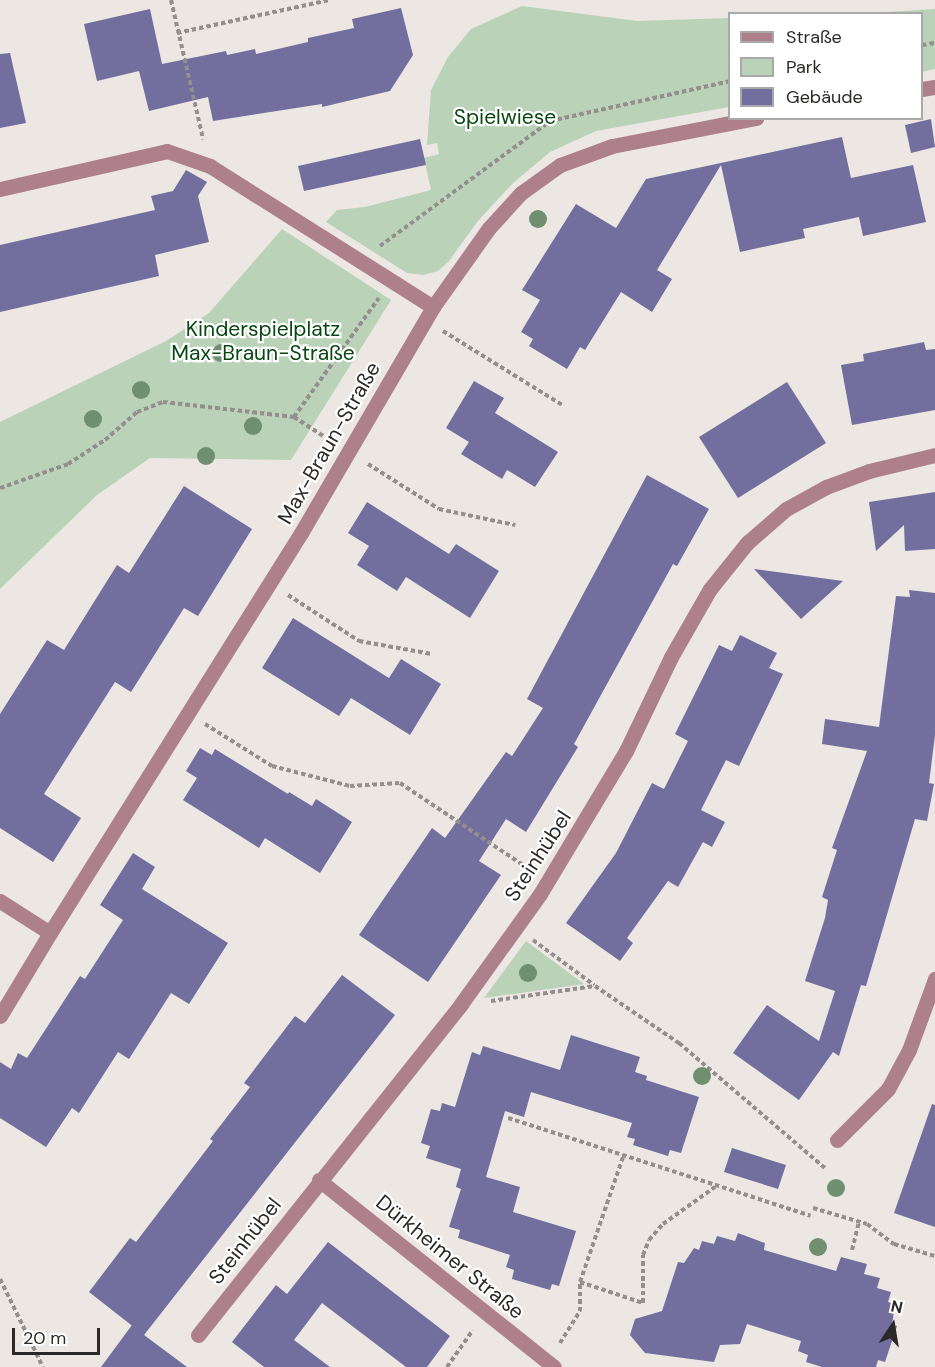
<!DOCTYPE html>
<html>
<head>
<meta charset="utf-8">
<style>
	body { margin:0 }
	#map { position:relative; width:935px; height:1367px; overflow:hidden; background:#ece7e3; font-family:"DM Sans",sans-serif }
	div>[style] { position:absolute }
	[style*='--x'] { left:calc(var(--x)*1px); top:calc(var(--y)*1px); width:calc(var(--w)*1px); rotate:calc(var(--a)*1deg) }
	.green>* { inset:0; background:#b9d2b8 }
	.building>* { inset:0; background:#726f9e }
	.path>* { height:4px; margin-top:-2px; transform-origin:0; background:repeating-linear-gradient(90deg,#928f8c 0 4.5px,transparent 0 7.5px) }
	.minor>* { height:15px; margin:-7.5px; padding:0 7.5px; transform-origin:7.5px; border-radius:7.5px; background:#ae808c }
	.trees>* { width:18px; height:18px; margin:-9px; border-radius:50%; background:#6f8f70 }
	span { translate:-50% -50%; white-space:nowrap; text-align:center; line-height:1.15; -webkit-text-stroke:4.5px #fff; paint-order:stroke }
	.park-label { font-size:21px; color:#094712 }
	.street-label { font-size:21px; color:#2b2927 }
	.legend { position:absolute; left:728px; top:12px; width:195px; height:108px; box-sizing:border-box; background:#fff; border:2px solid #aaa9a9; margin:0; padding:8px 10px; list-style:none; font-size:18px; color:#2b2927 }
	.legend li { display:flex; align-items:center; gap:12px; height:30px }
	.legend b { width:30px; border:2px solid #aaa9a9 }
	.north { position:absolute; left:863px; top:1295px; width:60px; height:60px; -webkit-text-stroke:4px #fff; paint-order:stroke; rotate:12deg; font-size:16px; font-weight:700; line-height:24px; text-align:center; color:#2b2927 }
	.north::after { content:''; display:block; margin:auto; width:21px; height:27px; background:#2b2927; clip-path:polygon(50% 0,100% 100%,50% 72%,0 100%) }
	.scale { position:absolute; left:12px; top:1328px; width:88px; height:27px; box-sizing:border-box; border:3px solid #2b2927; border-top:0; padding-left:8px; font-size:18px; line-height:21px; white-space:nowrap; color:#2b2927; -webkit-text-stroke:4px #fff; paint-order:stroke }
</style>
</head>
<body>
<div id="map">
	<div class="green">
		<i style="clip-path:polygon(522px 6px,637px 21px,729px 18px,729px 107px,596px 131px,550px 152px,513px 183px,478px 221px,449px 261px,438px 271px,423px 275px,407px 273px,326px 222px,337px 210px,365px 207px,431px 190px,424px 158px,439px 154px,437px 143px,427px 145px,431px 90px,448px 57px,471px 29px)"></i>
		<i style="clip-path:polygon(935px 9px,935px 69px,922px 72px,922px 14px,871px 13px)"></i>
		<i style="clip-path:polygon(282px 229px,391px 300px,291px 460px,150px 458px,97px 495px,0 589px,0 422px,166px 341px,209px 313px)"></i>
		<i style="clip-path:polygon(526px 941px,584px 984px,484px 998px)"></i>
	</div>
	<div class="building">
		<i style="clip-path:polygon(401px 8px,413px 55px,390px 91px,322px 107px,322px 104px,213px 121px,208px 97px,149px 111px,139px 71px,97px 81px,84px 24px,150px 9px,162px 64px,226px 51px,227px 55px,255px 49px,256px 54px,308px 42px,308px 38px,354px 28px,352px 19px)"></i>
		<i style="clip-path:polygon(10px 53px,26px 123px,0 128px,0 54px)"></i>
		<i style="clip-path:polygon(931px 119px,935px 147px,911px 153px,905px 125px)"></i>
		<i style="clip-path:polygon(842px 137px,851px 178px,913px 165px,926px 222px,863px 236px,859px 217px,803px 229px,805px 238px,740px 252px,721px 165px,657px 270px,672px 279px,652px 312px,621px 292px,585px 350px,580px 347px,567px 369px,529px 346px,533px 339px,521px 332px,540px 300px,522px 290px,576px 204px,616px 228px,646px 179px)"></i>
		<i style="clip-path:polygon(420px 139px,426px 165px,304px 191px,298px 166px)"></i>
		<i style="clip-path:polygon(186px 170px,207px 182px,198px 196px,209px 242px,155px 255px,159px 276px,0 312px,0 245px,155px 210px,151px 196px,173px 191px)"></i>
		<i style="clip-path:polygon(924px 342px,926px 350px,935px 349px,935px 410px,852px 425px,841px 365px,864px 361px,863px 354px)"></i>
		<i style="clip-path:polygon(474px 381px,504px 398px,495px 413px,558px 452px,535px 487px,507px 470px,502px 479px,461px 454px,469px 442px,446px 428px)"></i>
		<i style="clip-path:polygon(787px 382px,826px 443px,738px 498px,699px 437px)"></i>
		<i style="clip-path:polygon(647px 475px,709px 509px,677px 566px,673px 564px,574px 744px,578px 747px,526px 832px,506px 819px,479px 861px,501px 875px,428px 982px,359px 935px,432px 828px,445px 838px,506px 752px,512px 756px,543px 708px,527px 699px)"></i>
		<i style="clip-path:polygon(184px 486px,252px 529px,198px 616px,184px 608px,131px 692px,115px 682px,44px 794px,81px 818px,53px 862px,0 828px,0 714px,47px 640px,64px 650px,117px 565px,129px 573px)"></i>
		<i style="clip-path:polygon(935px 492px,935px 549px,905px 551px,904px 525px,876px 551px,869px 502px)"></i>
		<i style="clip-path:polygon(367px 502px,449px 554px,456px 544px,499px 571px,470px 618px,406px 577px,397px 591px,357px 565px,369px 546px,348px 533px)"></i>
		<i style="clip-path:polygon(754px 569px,843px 581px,801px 619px)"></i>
		<i style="clip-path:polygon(909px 590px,935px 593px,935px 735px,929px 783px,934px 784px,927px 821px,915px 819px,866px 986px,861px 985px,839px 1056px,833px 1052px,799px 1100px,733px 1053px,767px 1005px,819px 1041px,835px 991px,805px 981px,825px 918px,828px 900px,822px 897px,837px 850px,832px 848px,867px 751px,822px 744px,825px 719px,879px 727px,896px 596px,910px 597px)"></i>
		<i style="clip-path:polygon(293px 618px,389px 678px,401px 659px,441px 684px,410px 735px,351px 698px,339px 716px,262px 668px)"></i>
		<i style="clip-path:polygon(740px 635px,777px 653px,769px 668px,783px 674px,739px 766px,726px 760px,701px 810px,725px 822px,712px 847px,703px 842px,678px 887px,668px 881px,627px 938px,633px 943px,620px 961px,566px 923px,616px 853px,652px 783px,664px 789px,688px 741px,675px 734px,719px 645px,732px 651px)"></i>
		<i style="clip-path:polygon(200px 748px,212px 755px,215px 749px,288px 794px,289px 792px,312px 806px,316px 799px,352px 822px,320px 873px,265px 838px,259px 848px,183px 800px,197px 778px,186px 771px)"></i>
		<i style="clip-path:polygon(133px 853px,155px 867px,142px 889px,228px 943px,189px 1004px,171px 993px,129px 1059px,118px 1052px,79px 1113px,72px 1108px,46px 1147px,0 1118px,0 1062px,11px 1069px,18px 1053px,27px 1058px,80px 976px,85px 979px,123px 920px,100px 905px)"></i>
		<i style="clip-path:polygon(342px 975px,395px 1015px,144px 1335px,187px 1367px,101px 1367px,132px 1325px,135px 1328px,89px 1292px,130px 1238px,136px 1242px,213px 1141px,210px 1139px,250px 1087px,244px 1083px,295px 1016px,305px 1023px)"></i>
		<i style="clip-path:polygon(571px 1035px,640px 1057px,635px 1072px,647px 1076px,646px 1080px,699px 1097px,681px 1153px,670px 1150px,668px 1156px,633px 1145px,635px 1139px,627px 1137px,632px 1123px,531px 1092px,524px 1117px,505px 1111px,486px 1177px,520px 1187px,513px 1212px,576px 1231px,559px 1286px,552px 1284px,550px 1290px,512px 1279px,514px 1270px,506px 1267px,510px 1255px,458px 1238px,460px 1230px,449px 1227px,461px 1189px,456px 1187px,461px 1169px,426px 1158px,430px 1146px,421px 1143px,431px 1109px,440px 1111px,442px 1103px,455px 1107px,472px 1052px,480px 1055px,483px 1046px,560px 1070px)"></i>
		<i style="clip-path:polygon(932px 1104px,935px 1105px,935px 1227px,894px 1213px)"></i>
		<i style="clip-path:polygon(732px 1148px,786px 1165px,778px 1189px,724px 1172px)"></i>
		<i style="clip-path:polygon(738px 1233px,765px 1243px,764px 1250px,836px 1271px,841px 1257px,867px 1264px,864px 1274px,880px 1278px,877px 1288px,891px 1292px,888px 1302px,895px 1304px,892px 1325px,897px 1326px,885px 1362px,878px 1360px,876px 1367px,822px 1367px,806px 1362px,808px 1355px,798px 1351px,801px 1341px,747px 1324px,740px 1344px,720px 1345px,714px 1362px,645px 1353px,630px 1335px,635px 1319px,662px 1311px,678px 1262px,684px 1263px,694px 1248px,699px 1250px,702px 1241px,714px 1244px,717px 1236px,735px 1241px)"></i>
		<i style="clip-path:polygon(328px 1242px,450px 1336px,427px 1367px,406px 1367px,322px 1303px,294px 1340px,330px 1367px,264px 1367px,232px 1342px,276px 1285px,287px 1294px)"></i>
	</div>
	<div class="path">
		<i style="--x:171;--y:0;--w:143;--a:77"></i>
		<i style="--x:177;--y:33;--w:157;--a:-12.2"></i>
		<i style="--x:922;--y:45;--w:13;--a:-9"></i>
		<i style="--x:380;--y:246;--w:211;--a:-36.3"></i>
		<i style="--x:550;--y:121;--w:184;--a:-12.5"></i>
		<i style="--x:443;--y:331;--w:142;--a:31.8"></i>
		<i style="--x:294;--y:417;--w:44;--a:33"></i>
		<i style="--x:368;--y:464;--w:84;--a:32.4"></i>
		<i style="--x:439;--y:509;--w:78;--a:11.9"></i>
		<i style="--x:0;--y:488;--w:72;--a:-19.4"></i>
		<i style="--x:68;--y:464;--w:44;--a:-33"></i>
		<i style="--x:105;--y:440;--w:43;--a:-41.2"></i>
		<i style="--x:137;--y:412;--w:28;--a:-21"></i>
		<i style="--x:163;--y:402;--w:132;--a:6.5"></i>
		<i style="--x:294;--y:417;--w:146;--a:-54.5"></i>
		<i style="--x:288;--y:595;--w:85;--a:32.9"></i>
		<i style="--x:359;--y:641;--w:74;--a:10.1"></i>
		<i style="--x:205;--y:724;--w:79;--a:32.1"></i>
		<i style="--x:272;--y:766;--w:81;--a:14.4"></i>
		<i style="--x:350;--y:786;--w:50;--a:-3.4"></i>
		<i style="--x:400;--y:783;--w:155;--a:33.7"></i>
		<i style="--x:533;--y:940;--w:76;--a:36.4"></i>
		<i style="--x:491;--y:1001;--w:105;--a:-8.2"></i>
		<i style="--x:595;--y:986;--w:102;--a:34.2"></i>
		<i style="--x:679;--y:1043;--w:194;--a:40.6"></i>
		<i style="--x:508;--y:1118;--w:318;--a:17.9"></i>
		<i style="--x:813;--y:1208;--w:56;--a:16.5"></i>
		<i style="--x:867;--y:1224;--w:34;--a:37"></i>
		<i style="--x:894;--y:1244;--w:43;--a:16.3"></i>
		<i style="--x:852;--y:1250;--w:30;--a:-76"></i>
		<i style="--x:0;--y:1279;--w:98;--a:64"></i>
		<i style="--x:580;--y:1282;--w:66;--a:18.4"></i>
		<i style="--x:643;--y:1303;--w:48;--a:-90"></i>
		<i style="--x:643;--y:1255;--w:16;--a:-68"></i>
		<i style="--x:649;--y:1240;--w:21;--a:-49"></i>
		<i style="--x:663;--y:1224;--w:64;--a:-35.4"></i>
		<i style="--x:560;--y:1343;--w:38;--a:-58"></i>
		<i style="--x:580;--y:1311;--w:29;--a:-90"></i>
		<i style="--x:580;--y:1282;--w:132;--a:-71"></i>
		<i style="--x:447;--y:1367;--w:45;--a:-54.9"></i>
	</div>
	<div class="minor">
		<i style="--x:922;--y:89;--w:13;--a:-9"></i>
		<i style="--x:0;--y:189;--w:171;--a:-12.8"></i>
		<i style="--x:167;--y:151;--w:46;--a:19.2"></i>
		<i style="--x:210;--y:166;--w:264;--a:32.3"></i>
		<i style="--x:0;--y:901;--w:59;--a:32.6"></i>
		<i style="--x:50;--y:933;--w:472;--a:-57.9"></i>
		<i style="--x:301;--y:533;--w:262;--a:-59.7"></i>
		<i style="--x:433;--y:307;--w:97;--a:-54.7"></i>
		<i style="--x:489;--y:228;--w:47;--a:-47.6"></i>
		<i style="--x:521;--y:193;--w:48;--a:-35.7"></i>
		<i style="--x:560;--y:165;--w:55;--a:-20.1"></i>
		<i style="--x:612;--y:146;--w:147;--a:-11"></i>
		<i style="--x:0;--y:1016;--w:97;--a:-58.9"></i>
		<i style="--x:837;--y:1140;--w:72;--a:-45"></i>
		<i style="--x:888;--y:1089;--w:44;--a:-61.7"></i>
		<i style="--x:909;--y:1050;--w:76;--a:-69.9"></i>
		<i style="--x:319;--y:1180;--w:300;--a:38.5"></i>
		<i style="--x:198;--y:1335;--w:423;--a:-51.5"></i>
		<i style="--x:461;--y:1004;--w:135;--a:-54.3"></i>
		<i style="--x:540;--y:894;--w:167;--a:-59"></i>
		<i style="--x:626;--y:751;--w:104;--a:-64.4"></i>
		<i style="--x:671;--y:657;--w:78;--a:-60.2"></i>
		<i style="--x:710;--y:589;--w:59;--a:-51.2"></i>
		<i style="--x:747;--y:543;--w:52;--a:-41.1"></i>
		<i style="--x:786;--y:509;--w:46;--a:-28.8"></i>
		<i style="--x:826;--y:487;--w:46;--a:-20.4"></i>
		<i style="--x:869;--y:471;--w:68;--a:-13.6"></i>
	</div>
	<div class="trees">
		<i style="left:538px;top:219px"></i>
		<i style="left:221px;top:353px"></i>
		<i style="left:141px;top:390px"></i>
		<i style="left:93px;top:419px"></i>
		<i style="left:253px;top:426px"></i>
		<i style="left:206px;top:456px"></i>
		<i style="left:528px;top:973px"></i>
		<i style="left:702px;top:1076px"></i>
		<i style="left:836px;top:1188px"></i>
		<i style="left:818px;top:1247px"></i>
	</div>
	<div class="park-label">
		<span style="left:505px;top:117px">Spielwiese</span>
		<span style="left:263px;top:341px">Kinderspielplatz<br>Max-Braun-Straße</span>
	</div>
	<div class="street-label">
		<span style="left:329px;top:443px;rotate:-60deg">Max-Braun-Straße</span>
		<span style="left:538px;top:856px;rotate:-57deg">Steinhübel</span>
		<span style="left:245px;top:1241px;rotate:-52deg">Steinhübel</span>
		<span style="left:450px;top:1257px;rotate:39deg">Dürkheimer Straße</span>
	</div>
	<ul class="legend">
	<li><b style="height:8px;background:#ae808c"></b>Straße</li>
	<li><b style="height:16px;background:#b9d2b8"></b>Park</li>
	<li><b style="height:16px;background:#726f9e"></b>Gebäude</li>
	</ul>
	<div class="north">N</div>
	<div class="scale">20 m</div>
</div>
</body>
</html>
